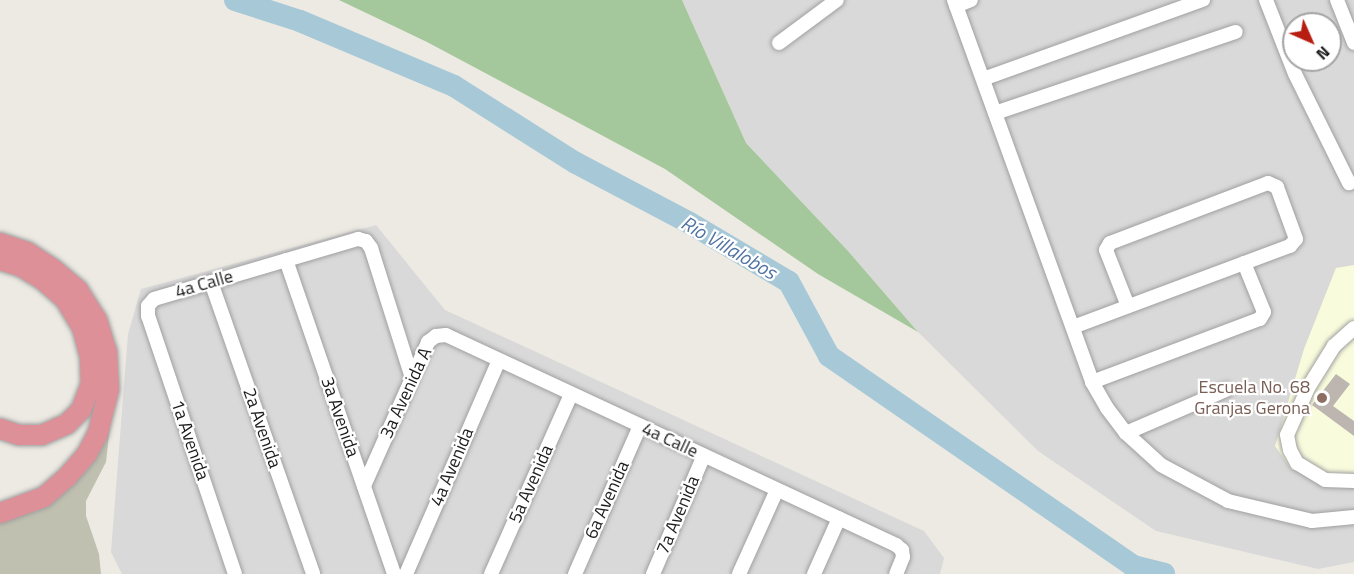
<!DOCTYPE html>
<html>
<head>
<meta charset="utf-8">
<style>
	body { margin:0 }
	#map { position:relative; width:1354px; height:574px; overflow:hidden; background:#edeae3; font-family:"Titillium Web",sans-serif }
	div>[style] { position:absolute }
	[style*='--x'] { left:calc(var(--x)*1px); top:calc(var(--y)*1px); width:calc(var(--w)*1px); rotate:calc(var(--a)*1deg) }
	.residential>* { inset:0; background:#dad9d9 }
	.education>* { inset:0; background:#f9fcdc }
	.construction>* { inset:0; background:#bfc0af }
	.forest>* { inset:0; background:#a4c89b }
	.river>* { height:22px; margin:-11px; padding:0 11px; transform-origin:11px; border-radius:11px; background:#a6c8d7 }
	.building>* { inset:0; background:#bdb6b0 }
	.roads { filter:drop-shadow(0 0 2px #a0a0a0) drop-shadow(0 0 2px #a0a0a0) }
	.minor>* { height:14px; margin:-7px; padding:0 7px; transform-origin:7px; border-radius:7px; background:#fff }
	.highway>* { height:20px; margin:-10px; padding:0 10px; transform-origin:10px; border-radius:10px; background:#de9098 }
	.dots>* { width:16px; height:16px; translate:-50% -50%; box-sizing:border-box; border:3px solid #fff; border-radius:50% }
	span { translate:-50% -50%; white-space:nowrap; text-align:center; line-height:1.15; -webkit-text-stroke:4.5px #fff; paint-order:stroke }
	.street-label { font-size:18px; color:#1c1c1c }
	.education-label { font-size:18px; color:#785e54 }
	.right { translate:-100% -50%; text-align:right }
	.water-label { font-size:20px; color:#5174a3; font-style:italic }
	.north { position:absolute; left:1282px; top:12px; width:60px; height:60px; box-sizing:border-box; background:#fff; border:2px solid #a4a4a4; border-radius:50%; rotate:135deg; font-size:16px; font-weight:700; line-height:24px; text-align:center; color:#1c1c1c }
	.north::after { content:''; display:block; margin:auto; width:21px; height:27px; background:#b71e11; clip-path:polygon(50% 0,100% 100%,50% 72%,0 100%) }
</style>
</head>
<body>
<div id="map">
	<div class="residential">
		<i style="clip-path:polygon(evenodd,682px 0,1354px 0,1354px 562px,1318px 569px,1156px 531px,1038px 451px,918px 332px,848px 251px,746px 143px,682px 0,1294px 24px,1330px 24px,1330px 60px,1294px 60px,1294px 24px)"></i>
		<i style="clip-path:polygon(376px 225px,445px 310px,924px 531px,944px 558px,940px 574px,122px 574px,111px 552px,128px 334px,141px 289px)"></i>
	</div>
	<div class="education">
		<i style="clip-path:polygon(1354px 265px,1354px 478px,1318px 478px,1291px 469px,1275px 446px,1304px 349px,1336px 268px)"></i>
	</div>
	<div class="construction">
		<i style="clip-path:polygon(110px 426px,106px 462px,86px 501px,86px 516px,99px 554px,101px 574px,0 574px,0 522px,49px 504px,94px 459px)"></i>
	</div>
	<div class="forest">
		<i style="clip-path:polygon(339px 0,682px 0,746px 143px,848px 251px,918px 332px,818px 274px,665px 169px,427px 42px)"></i>
	</div>
	<div class="river">
		<i style="--x:235;--y:0;--w:68;--a:17.9"></i>
		<i style="--x:300;--y:21;--w:167;--a:22.9"></i>
		<i style="--x:454;--y:86;--w:144;--a:32.3"></i>
		<i style="--x:576;--y:163;--w:127;--a:27.8"></i>
		<i style="--x:688;--y:222;--w:117;--a:30.7"></i>
		<i style="--x:789;--y:282;--w:84;--a:61.6"></i>
		<i style="--x:829;--y:356;--w:369;--a:34.6"></i>
		<i style="--x:1133;--y:566;--w:32;--a:14"></i>
	</div>
	<div class="building">
		<i style="clip-path:polygon(1336px 374px,1350px 384px,1333px 406px,1354px 421px,1354px 436px,1312px 405px)"></i>
	</div>
	<div class="roads">
		<div class="minor">
			<i style="--x:954;--y:0;--w:406;--a:70.1"></i>
			<i style="--x:1092;--y:382;--w:30;--a:60"></i>
			<i style="--x:1107;--y:408;--w:31;--a:53"></i>
			<i style="--x:1126;--y:433;--w:47;--a:42.4"></i>
			<i style="--x:1161;--y:465;--w:76;--a:28.2"></i>
			<i style="--x:1228;--y:501;--w:86;--a:13.4"></i>
			<i style="--x:1312;--y:521;--w:42;--a:-5.4"></i>
			<i style="--x:1266;--y:0;--w:79;--a:68.6"></i>
			<i style="--x:1295;--y:74;--w:122;--a:63.6"></i>
			<i style="--x:1337;--y:0;--w:46;--a:68.4"></i>
			<i style="--x:956;--y:6;--w:16;--a:-22"></i>
			<i style="--x:779;--y:43;--w:72;--a:-36.6"></i>
			<i style="--x:983;--y:79;--w:234;--a:-19.8"></i>
			<i style="--x:995;--y:113;--w:254;--a:-18.6"></i>
			<i style="--x:286;--y:260;--w:332;--a:71"></i>
			<i style="--x:211;--y:282;--w:309;--a:70.7"></i>
			<i style="--x:1073;--y:327;--w:232;--a:-20.5"></i>
			<i style="--x:1290;--y:246;--w:9;--a:-49"></i>
			<i style="--x:1296;--y:239;--w:55;--a:-110.1"></i>
			<i style="--x:1277;--y:187;--w:10;--a:-156"></i>
			<i style="--x:1268;--y:183;--w:169;--a:159.2"></i>
			<i style="--x:1110;--y:243;--w:8;--a:120"></i>
			<i style="--x:1106;--y:250;--w:60;--a:68.6"></i>
			<i style="--x:1354;--y:328;--w:27;--a:138"></i>
			<i style="--x:1334;--y:346;--w:49;--a:121.8"></i>
			<i style="--x:1308;--y:388;--w:51;--a:114.1"></i>
			<i style="--x:1287;--y:435;--w:15;--a:79"></i>
			<i style="--x:1290;--y:450;--w:15;--a:62"></i>
			<i style="--x:1297;--y:463;--w:33;--a:31"></i>
			<i style="--x:1325;--y:480;--w:29;--a:2"></i>
			<i style="--x:1092;--y:382;--w:179;--a:-20.6"></i>
			<i style="--x:1260;--y:319;--w:8;--a:-60"></i>
			<i style="--x:1264;--y:312;--w:53;--a:-112.2"></i>
			<i style="--x:1126;--y:433;--w:109;--a:-23.3"></i>
			<i style="--x:364;--y:486;--w:158;--a:-66"></i>
			<i style="--x:428;--y:342;--w:10;--a:-37"></i>
			<i style="--x:436;--y:336;--w:10;--a:-6"></i>
			<i style="--x:446;--y:335;--w:497;--a:25"></i>
			<i style="--x:896;--y:545;--w:8;--a:40"></i>
			<i style="--x:902;--y:550;--w:7;--a:82"></i>
			<i style="--x:903;--y:557;--w:18;--a:112"></i>
			<i style="--x:235;--y:574;--w:272;--a:-108.6"></i>
			<i style="--x:148;--y:316;--w:10;--a:-90"></i>
			<i style="--x:148;--y:306;--w:9;--a:-49"></i>
			<i style="--x:154;--y:299;--w:213;--a:-16.4"></i>
			<i style="--x:358;--y:239;--w:8;--a:14"></i>
			<i style="--x:366;--y:241;--w:9;--a:54"></i>
			<i style="--x:371;--y:248;--w:136;--a:72.5"></i>
			<i style="--x:406;--y:574;--w:233;--a:-66.5"></i>
			<i style="--x:491;--y:574;--w:197;--a:-66"></i>
			<i style="--x:575;--y:574;--w:162;--a:-66.3"></i>
			<i style="--x:653;--y:574;--w:129;--a:-66.8"></i>
			<i style="--x:739;--y:574;--w:92;--a:-65.7"></i>
			<i style="--x:814;--y:574;--w:61;--a:-65.9"></i>
		</div>
		<div class="highway">
			<i style="--x:0;--y:243;--w:28;--a:18"></i>
			<i style="--x:27;--y:252;--w:31;--a:33"></i>
			<i style="--x:53;--y:269;--w:33;--a:40"></i>
			<i style="--x:78;--y:290;--w:36;--a:58"></i>
			<i style="--x:97;--y:320;--w:34;--a:73"></i>
			<i style="--x:107;--y:352;--w:37;--a:87"></i>
			<i style="--x:109;--y:389;--w:45;--a:104"></i>
			<i style="--x:98;--y:433;--w:24;--a:118"></i>
			<i style="--x:87;--y:454;--w:30;--a:131"></i>
			<i style="--x:67;--y:477;--w:30;--a:139"></i>
			<i style="--x:44;--y:497;--w:47;--a:160"></i>
			<i style="--x:0;--y:260;--w:21;--a:17"></i>
			<i style="--x:20;--y:266;--w:27;--a:31"></i>
			<i style="--x:43;--y:280;--w:29;--a:41"></i>
			<i style="--x:65;--y:299;--w:33;--a:59"></i>
			<i style="--x:82;--y:327;--w:30;--a:75"></i>
			<i style="--x:90;--y:356;--w:28;--a:88"></i>
			<i style="--x:91;--y:384;--w:28;--a:111"></i>
			<i style="--x:81;--y:410;--w:20;--a:135"></i>
			<i style="--x:67;--y:424;--w:27;--a:156"></i>
			<i style="--x:42;--y:435;--w:23;--a:180"></i>
			<i style="--x:19;--y:435;--w:20;--a:-162"></i>
		</div>
	</div>
	<div class="dots">
		<i style="left:1322px;top:398px;background:#8d6e63"></i>
	</div>
	<div class="street-label">
		<span style="left:204px;top:284px;rotate:-16deg">4a Calle</span>
		<span style="left:406px;top:393px;rotate:-65deg">3a Avenida A</span>
		<span style="left:340px;top:417px;rotate:71deg">3a Avenida</span>
		<span style="left:262px;top:428px;rotate:71deg">2a Avenida</span>
		<span style="left:190px;top:440px;rotate:71deg">1a Avenida</span>
		<span style="left:670px;top:440px;rotate:25deg">4a Calle</span>
		<span style="left:452px;top:467px;rotate:-67deg">4a Avenida</span>
		<span style="left:531px;top:484px;rotate:-66deg">5a Avenida</span>
		<span style="left:607px;top:500px;rotate:-66deg">6a Avenida</span>
		<span style="left:678px;top:515px;rotate:-67deg">7a Avenida</span>
	</div>
	<div class="education-label">
		<span class="right" style="left:1310px;top:398px">Escuela No. 68<br>Granjas Gerona</span>
	</div>
	<div class="water-label">
		<span style="left:729px;top:247px;rotate:30deg">Río Villalobos</span>
	</div>
	<div class="north">N</div>
</div>
</body>
</html>
